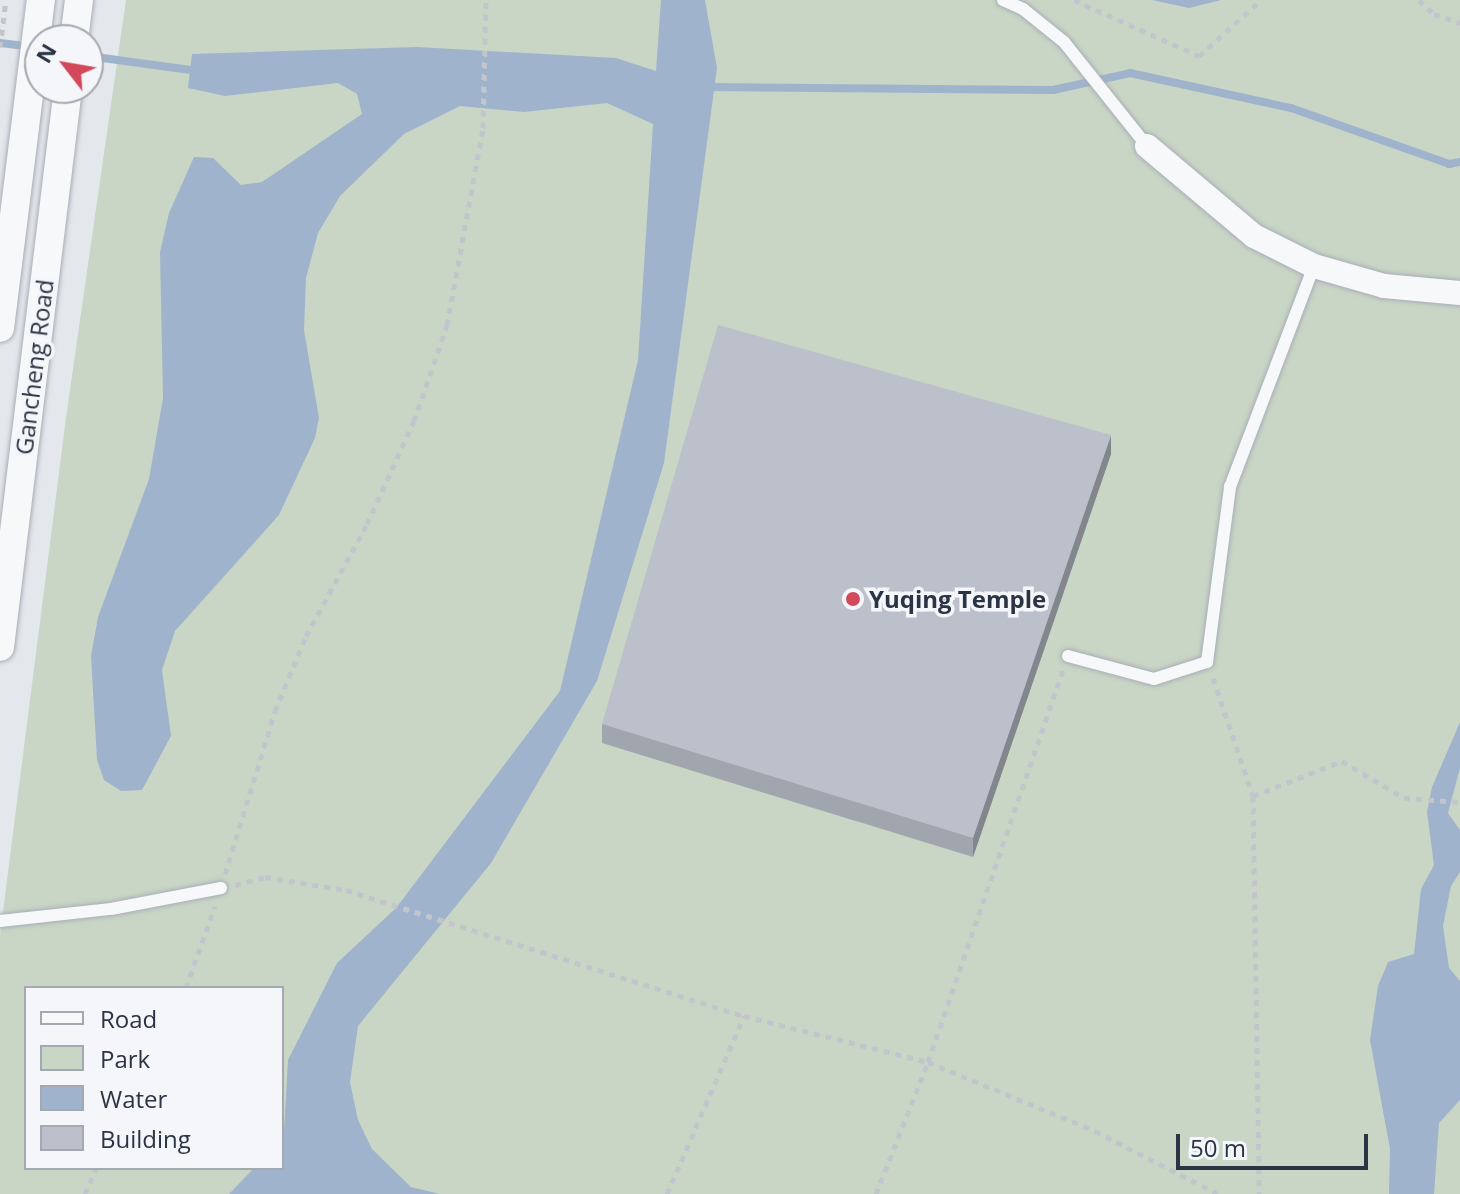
<!DOCTYPE html>
<html>
<head>
<meta charset="utf-8">
<style>
	body { margin:0 }
	#map { position:relative; width:1460px; height:1194px; overflow:hidden; background:#e4e7ec; font-family:"Open Sans",sans-serif }
	div>[style] { position:absolute }
	[style*='--x'] { left:calc(var(--x)*1px); top:calc(var(--y)*1px); width:calc(var(--w)*1px); rotate:calc(var(--a)*1deg) }
	.green>* { inset:0; background:#c9d6c5 }
	.water>* { inset:0; background:#9fb4cc }
	.stream>* { height:8px; margin:-4px; padding:0 4px; transform-origin:4px; border-radius:4px; background:#9fb4cc }
	.path>* { height:5px; margin-top:-2.5px; transform-origin:0; background:repeating-linear-gradient(90deg,#c2c5cb 0 6px,transparent 0 12px) }
	.roads { filter:drop-shadow(0 0 2px #a9aeb7) drop-shadow(0 0 2px #a9aeb7) }
	.service>* { height:12px; margin:-6px; padding:0 6px; transform-origin:6px; border-radius:6px; background:#f7f8fa }
	.minor>* { height:24px; margin:-12px; padding:0 12px; transform-origin:12px; border-radius:12px; background:#f7f8fa }
	.tertiary>* { height:28px; margin:-14px; padding:0 14px; transform-origin:14px; border-radius:14px; background:#f7f8fa }
	.wall>* { inset:0; background:#a1a5ae }
	.shaded-wall>* { inset:0; background:#83868d }
	.building>* { inset:0; background:#bbc0ca }
	.dots>* { width:22px; height:22px; translate:-50% -50%; box-sizing:border-box; border:4px solid #f4f6f9; border-radius:50% }
	span { translate:-50% -50%; white-space:nowrap; text-align:center; line-height:1.15; -webkit-text-stroke:7px #f4f6f9; paint-order:stroke }
	.street-label { font-size:24px; color:#2b3445 }
	.poi-label { font-size:24px; color:#2b3445; font-weight:700 }
	.left { translate:0 -50%; text-align:left }
	.legend { position:absolute; left:24px; top:986px; width:260px; height:184px; box-sizing:border-box; background:#f4f6f9; border:2px solid #a4a8b1; margin:0; padding:10px 14px; list-style:none; font-size:24px; color:#2b3445 }
	.legend li { display:flex; align-items:center; gap:16px; height:40px }
	.legend b { width:40px; border:2px solid #a4a8b1 }
	.north { position:absolute; left:24px; top:24px; width:80px; height:80px; box-sizing:border-box; background:#f4f6f9; border:2px solid #a4a8b1; border-radius:50%; rotate:301deg; font-size:22px; font-weight:700; line-height:32px; text-align:center; color:#2b3445 }
	.north::after { content:''; display:block; margin:auto; width:28px; height:36px; background:#d1495b; clip-path:polygon(50% 0,100% 100%,50% 72%,0 100%) }
	.scale { position:absolute; left:1176px; top:1134px; width:192px; height:36px; box-sizing:border-box; border:4px solid #2b3445; border-top:0; padding-left:10px; font-size:24px; line-height:28px; white-space:nowrap; color:#2b3445; -webkit-text-stroke:6px #f4f6f9; paint-order:stroke }
</style>
</head>
<body>
<div id="map">
	<div class="green">
		<i style="clip-path:polygon(evenodd,126px 0,1460px 0,1460px 1194px,0 1194px,0 935px,66px 418px,126px 0,26px 988px,282px 988px,282px 1168px,26px 1168px,26px 988px)"></i>
	</div>
	<div class="water">
		<i style="clip-path:polygon(661px 0,705px 0,717px 68px,664px 463px,597px 681px,491px 863px,358px 1026px,350px 1082px,358px 1120px,372px 1149px,411px 1187px,440px 1194px,229px 1194px,254px 1168px,282px 1168px,288px 1060px,337px 963px,396px 908px,560px 691px,638px 360px,653px 124px,607px 103px,524px 112px,460px 106px,404px 134px,340px 196px,318px 233px,306px 278px,304px 330px,319px 418px,315px 438px,279px 515px,175px 631px,162px 670px,171px 736px,142px 790px,121px 791px,104px 780px,97px 760px,91px 656px,98px 617px,149px 479px,163px 398px,160px 252px,169px 213px,194px 157px,213px 158px,241px 185px,262px 182px,362px 114px,357px 94px,338px 83px,225px 96px,188px 88px,192px 54px,417px 47px,616px 58px,656px 71px)"></i>
		<i style="clip-path:polygon(1152px 0,1221px 0,1189px 8px)"></i>
		<i style="clip-path:polygon(1460px 722px,1460px 768px,1448px 813px,1460px 830px,1460px 872px,1451px 886px,1443px 926px,1449px 968px,1460px 981px,1460px 1100px,1439px 1123px,1434px 1194px,1389px 1194px,1390px 1149px,1370px 1040px,1378px 986px,1388px 962px,1414px 954px,1421px 889px,1434px 865px,1427px 812px,1432px 787px)"></i>
	</div>
	<div class="stream">
		<i style="--x:0;--y:43;--w:31;--a:7"></i>
		<i style="--x:88;--y:56;--w:111;--a:7.8"></i>
		<i style="--x:703;--y:87;--w:350;--a:0.5"></i>
		<i style="--x:1053;--y:90;--w:79;--a:-12.4"></i>
		<i style="--x:1130;--y:73;--w:165;--a:12.3"></i>
		<i style="--x:1291;--y:108;--w:168;--a:19.5"></i>
		<i style="--x:1449;--y:164;--w:11;--a:-10"></i>
	</div>
	<div class="path">
		<i style="--x:1074;--y:0;--w:137;--a:24.1"></i>
		<i style="--x:1199;--y:56;--w:84;--a:-42.1"></i>
		<i style="--x:1419;--y:0;--w:21;--a:43"></i>
		<i style="--x:1434;--y:14;--w:28;--a:19"></i>
		<i style="--x:0;--y:47;--w:47;--a:-82.7"></i>
		<i style="--x:1213;--y:678;--w:125;--a:71.3"></i>
		<i style="--x:1253;--y:796;--w:398;--a:89.1"></i>
		<i style="--x:1253;--y:796;--w:96;--a:-21.5"></i>
		<i style="--x:1342;--y:761;--w:72;--a:30.8"></i>
		<i style="--x:1404;--y:798;--w:56;--a:4.1"></i>
		<i style="--x:225;--y:874;--w:170;--a:-72.9"></i>
		<i style="--x:275;--y:711;--w:81;--a:-67.5"></i>
		<i style="--x:306;--y:636;--w:128;--a:-61.4"></i>
		<i style="--x:367;--y:524;--w:113;--a:-65.5"></i>
		<i style="--x:414;--y:421;--w:102;--a:-71"></i>
		<i style="--x:447;--y:325;--w:200;--a:-79.6"></i>
		<i style="--x:483;--y:128;--w:128;--a:-88.7"></i>
		<i style="--x:235;--y:885;--w:31;--a:-15"></i>
		<i style="--x:265;--y:877;--w:82;--a:9.1"></i>
		<i style="--x:346;--y:890;--w:417;--a:17.6"></i>
		<i style="--x:744;--y:1016;--w:190;--a:14"></i>
		<i style="--x:928;--y:1062;--w:181;--a:22.4"></i>
		<i style="--x:1095;--y:1131;--w:138;--a:27.1"></i>
		<i style="--x:186;--y:988;--w:87;--a:-70.5"></i>
		<i style="--x:85;--y:1194;--w:28;--a:-67"></i>
		<i style="--x:667;--y:1194;--w:194;--a:-66.6"></i>
		<i style="--x:876;--y:1194;--w:142;--a:-68.5"></i>
		<i style="--x:928;--y:1062;--w:414;--a:-71"></i>
	</div>
	<div class="roads">
		<div class="service">
			<i style="--x:1003;--y:0;--w:22;--a:24"></i>
			<i style="--x:1023;--y:9;--w:53;--a:38.8"></i>
			<i style="--x:1064;--y:42;--w:133;--a:51.4"></i>
			<i style="--x:1068;--y:656;--w:89;--a:15"></i>
			<i style="--x:1154;--y:679;--w:56;--a:-17.8"></i>
			<i style="--x:1207;--y:662;--w:177;--a:-82.5"></i>
			<i style="--x:1230;--y:487;--w:236;--a:-69.2"></i>
			<i style="--x:0;--y:921;--w:112;--a:-6.2"></i>
			<i style="--x:111;--y:909;--w:112;--a:-10.8"></i>
		</div>
		<div class="minor">
			<i style="--x:1147;--y:146;--w:140;--a:40.1"></i>
			<i style="--x:1254;--y:236;--w:67;--a:26.6"></i>
			<i style="--x:1314;--y:266;--w:73;--a:15.9"></i>
			<i style="--x:1384;--y:286;--w:76;--a:5.3"></i>
		</div>
		<div class="tertiary">
			<i style="--x:74;--y:40;--w:40;--a:-82.9"></i>
			<i style="--x:0;--y:328;--w:331;--a:-82.9"></i>
			<i style="--x:0;--y:647;--w:563;--a:-83.06"></i>
		</div>
	</div>
	<div class="wall">
		<i style="clip-path:polygon(1111px 454px,973px 857px,602px 743px,602px 724px)"></i>
	</div>
	<div class="shaded-wall">
		<i style="clip-path:polygon(1111px 435px,1111px 454px,973px 857px,973px 838px)"></i>
	</div>
	<div class="building">
		<i style="clip-path:polygon(718px 325px,1111px 435px,973px 838px,602px 724px)"></i>
	</div>
	<div class="dots">
		<i style="left:853px;top:599px;background:#d1495b"></i>
	</div>
	<div class="street-label">
		<span style="left:34px;top:367px;rotate:-83deg">Gancheng Road</span>
	</div>
	<div class="poi-label">
		<span class="left" style="left:869px;top:599px">Yuqing Temple</span>
	</div>
	<ul class="legend">
	<li><b style="height:10px;background:#f7f8fa"></b>Road</li>
	<li><b style="height:22px;background:#c9d6c5"></b>Park</li>
	<li><b style="height:22px;background:#9fb4cc"></b>Water</li>
	<li><b style="height:22px;background:#bbc0ca"></b>Building</li>
	</ul>
	<div class="north">N</div>
	<div class="scale">50 m</div>
</div>
</body>
</html>
